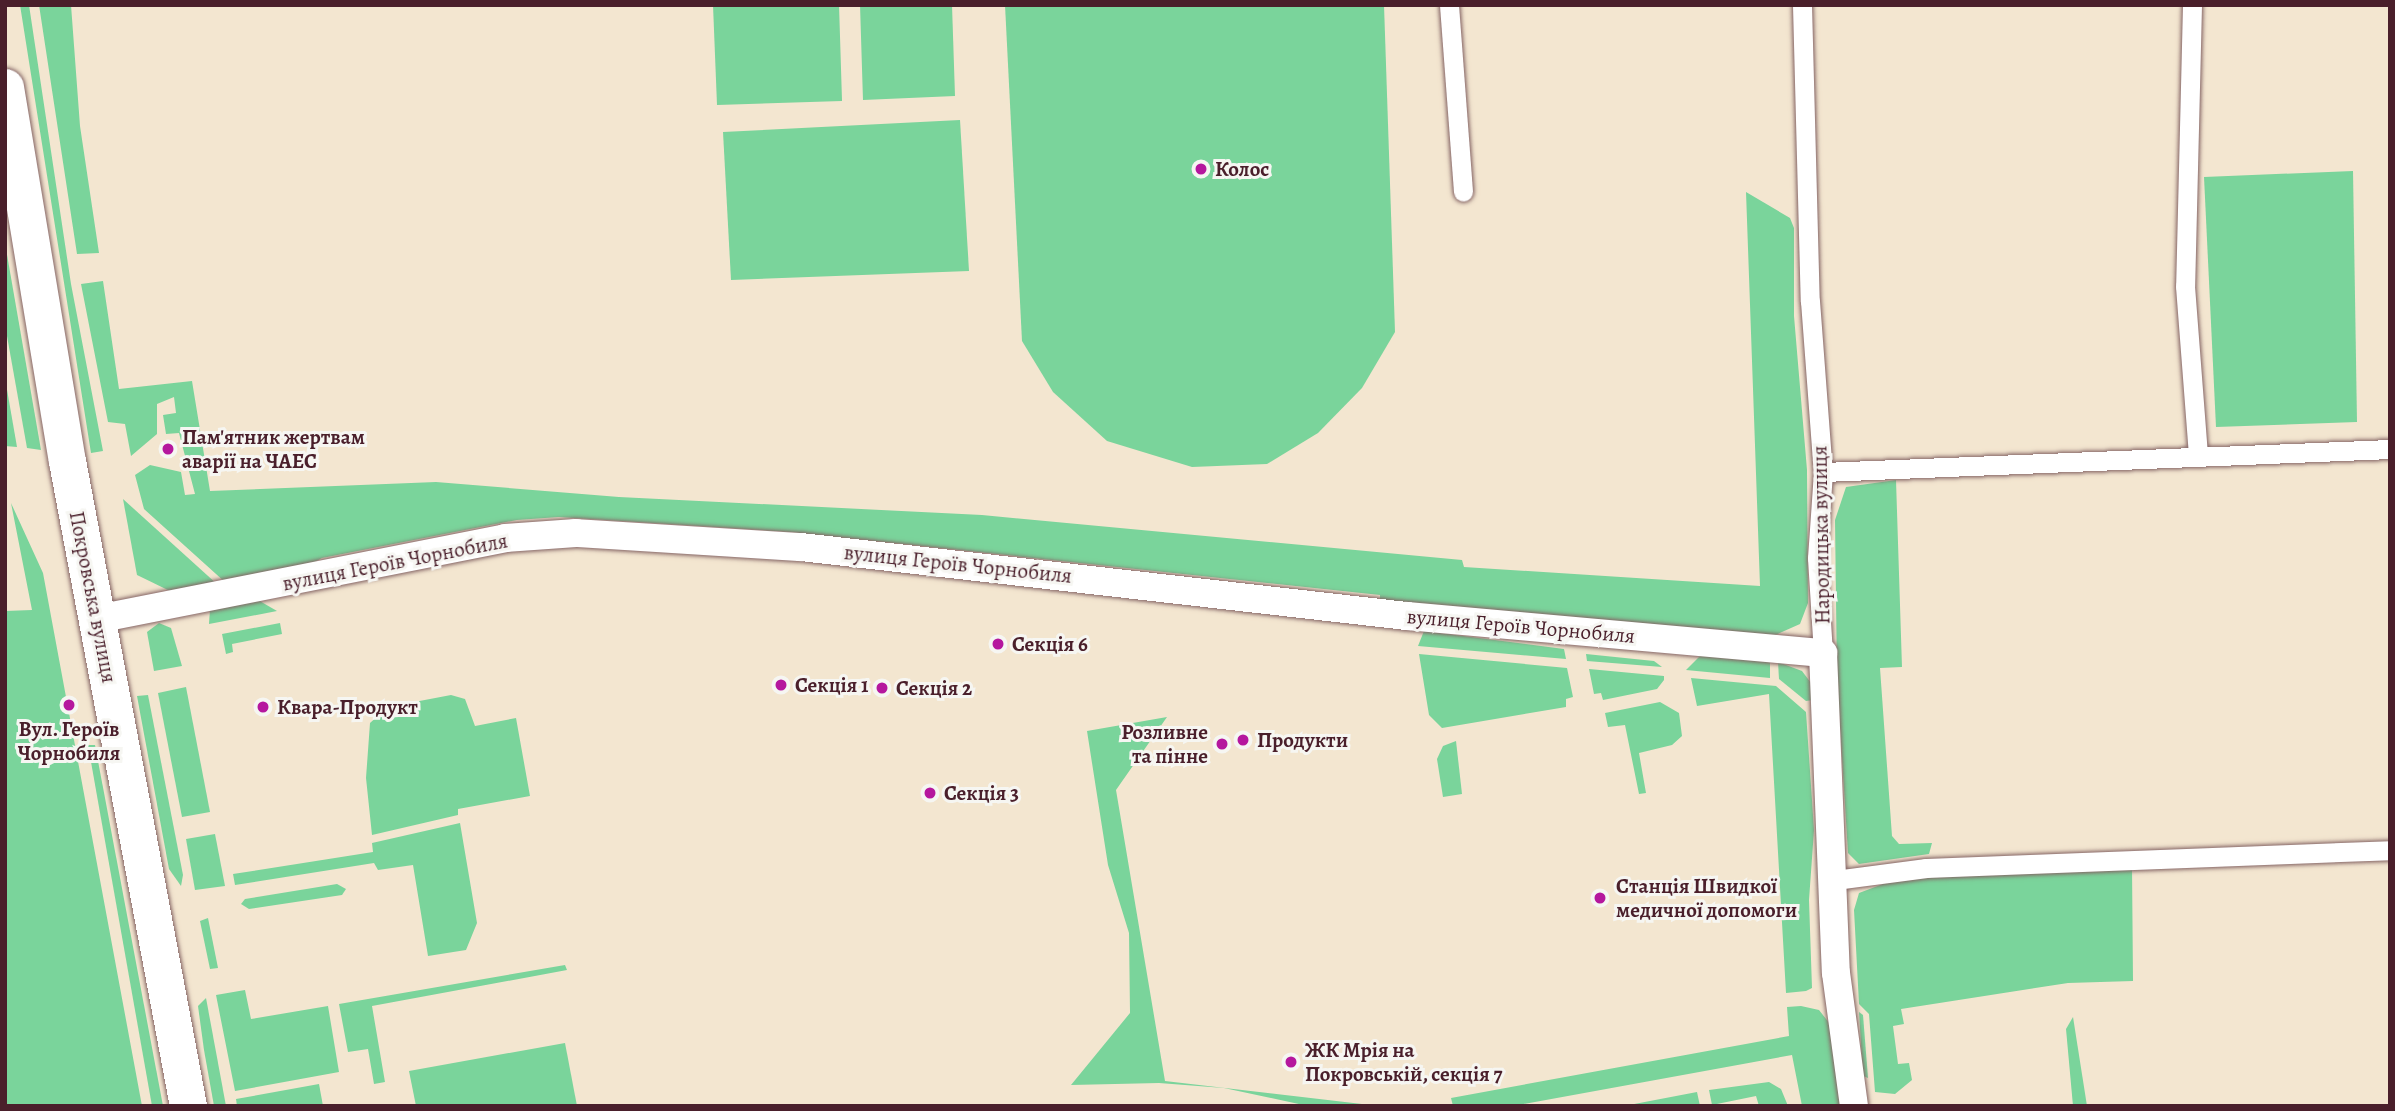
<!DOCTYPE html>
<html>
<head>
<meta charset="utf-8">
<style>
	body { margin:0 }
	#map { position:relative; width:2395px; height:1111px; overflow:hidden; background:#f3e6d0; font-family:Alegreya,serif }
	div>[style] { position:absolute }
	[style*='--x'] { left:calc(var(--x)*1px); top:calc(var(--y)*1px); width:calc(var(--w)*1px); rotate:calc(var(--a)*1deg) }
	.green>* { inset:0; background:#7ad49b }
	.roads { filter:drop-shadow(0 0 2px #856565) drop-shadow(0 0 2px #856565) }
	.street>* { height:19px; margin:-9.5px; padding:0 9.5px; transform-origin:9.5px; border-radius:9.5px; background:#fff }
	.secondary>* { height:28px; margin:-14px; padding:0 14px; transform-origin:14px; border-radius:14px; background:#fff }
	.highway>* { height:37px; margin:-18.5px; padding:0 18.5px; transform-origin:18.5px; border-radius:18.5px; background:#fff }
	.dots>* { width:19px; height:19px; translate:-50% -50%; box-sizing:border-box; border:4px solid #f6f6f2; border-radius:50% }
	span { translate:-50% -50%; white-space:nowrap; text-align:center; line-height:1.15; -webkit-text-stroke:6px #f6f6f2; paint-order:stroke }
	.poi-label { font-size:21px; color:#4a1f2b; font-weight:700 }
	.left { translate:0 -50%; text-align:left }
	.right { translate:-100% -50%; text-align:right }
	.street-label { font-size:21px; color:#4a1f2b }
	.frame { position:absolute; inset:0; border:7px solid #4a1f2b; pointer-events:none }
</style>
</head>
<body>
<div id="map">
	<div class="green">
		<i style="clip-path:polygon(20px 5px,29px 5px,71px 284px,103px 451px,91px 453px)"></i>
		<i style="clip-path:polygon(39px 5px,71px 5px,80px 126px,99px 253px,77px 254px)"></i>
		<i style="clip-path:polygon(713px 5px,839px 5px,842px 101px,717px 105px)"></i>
		<i style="clip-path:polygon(860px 5px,952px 5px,955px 96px,863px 100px)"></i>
		<i style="clip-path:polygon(1005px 5px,1384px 5px,1395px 332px,1362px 388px,1318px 433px,1267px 464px,1192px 467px,1107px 441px,1053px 392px,1022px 341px)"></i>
		<i style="clip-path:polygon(960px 120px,969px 271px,731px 280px,723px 132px)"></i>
		<i style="clip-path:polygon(2353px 171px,2357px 422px,2216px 427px,2204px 177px)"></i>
		<i style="clip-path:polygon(1746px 192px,1790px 218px,1794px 228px,1794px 316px,1807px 470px,1808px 603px,1800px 624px,1771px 637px,1380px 601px,1380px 595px,790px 532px,559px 517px,517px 520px,322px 558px,307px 566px,226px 583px,144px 509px,135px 475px,150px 465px,181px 472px,185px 495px,195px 494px,179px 433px,166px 434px,163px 415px,176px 413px,174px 397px,157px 404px,157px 434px,131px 456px,125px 424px,108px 422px,81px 284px,103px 281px,119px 389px,192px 381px,210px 491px,436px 482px,619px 497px,982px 515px,1462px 560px,1464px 567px,1760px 586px)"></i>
		<i style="clip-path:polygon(5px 243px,41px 450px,27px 448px,7px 336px)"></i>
		<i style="clip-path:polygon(5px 378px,17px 447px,5px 446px)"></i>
		<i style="clip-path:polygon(1896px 480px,1902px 667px,1880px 668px,1892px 836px,1899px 844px,1932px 843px,1929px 854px,1859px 864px,1848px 853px,1837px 678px,1835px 520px,1846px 487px)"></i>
		<i style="clip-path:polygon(123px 499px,218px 585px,172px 592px,137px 575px)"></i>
		<i style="clip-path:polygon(11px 503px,43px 573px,142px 1106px,5px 1106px,5px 611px,32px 610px)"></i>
		<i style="clip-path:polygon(258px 600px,277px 611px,209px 624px,210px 609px)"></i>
		<i style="clip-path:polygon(159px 623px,171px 628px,182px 666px,154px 671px,147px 632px)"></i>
		<i style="clip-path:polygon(280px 623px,282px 634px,232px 644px,233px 652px,226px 654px,222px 634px)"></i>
		<i style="clip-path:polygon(1424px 631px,1564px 649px,1566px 659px,1418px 646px)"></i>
		<i style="clip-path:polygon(1419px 654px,1567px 668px,1573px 697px,1566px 699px,1566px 707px,1442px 728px,1429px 715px)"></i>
		<i style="clip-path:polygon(1586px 654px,1654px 661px,1662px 667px,1587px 661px)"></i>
		<i style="clip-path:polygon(1701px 655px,1770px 661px,1770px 678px,1686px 670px)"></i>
		<i style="clip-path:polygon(1778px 662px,1802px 671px,1811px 683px,1814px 700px,1806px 701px,1779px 679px)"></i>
		<i style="clip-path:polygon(1589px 669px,1664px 676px,1664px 680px,1657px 689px,1603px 700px,1601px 693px,1594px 694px)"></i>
		<i style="clip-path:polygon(1691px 678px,1776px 686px,1806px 712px,1814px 830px,1809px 900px,1812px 988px,1806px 991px,1786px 993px,1769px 694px,1697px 706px)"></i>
		<i style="clip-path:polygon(186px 687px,210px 812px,182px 817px,158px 693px)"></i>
		<i style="clip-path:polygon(148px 695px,183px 875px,181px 886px,169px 869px,137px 696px)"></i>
		<i style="clip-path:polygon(451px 695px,465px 699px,475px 726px,516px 718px,530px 796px,458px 809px,458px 815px,372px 835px,366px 778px,370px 723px,388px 707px)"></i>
		<i style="clip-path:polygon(1660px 702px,1679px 713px,1682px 736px,1672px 745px,1639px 753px,1646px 793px,1639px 794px,1625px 725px,1608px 727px,1605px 713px)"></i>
		<i style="clip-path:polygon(1167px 717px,1116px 790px,1165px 1081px,1379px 1106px,1308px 1106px,1224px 1088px,1159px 1083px,1071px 1085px,1130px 1013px,1129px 933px,1108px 865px,1087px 731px)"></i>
		<i style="clip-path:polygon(1456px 741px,1462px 794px,1443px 797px,1437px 759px,1443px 746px)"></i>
		<i style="clip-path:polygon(88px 745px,95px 745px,163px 1106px,152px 1106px)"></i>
		<i style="clip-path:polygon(460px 823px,477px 923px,466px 950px,428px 956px,413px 865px,378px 870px,374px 863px,235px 885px,233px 874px,373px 852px,372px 843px)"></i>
		<i style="clip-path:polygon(215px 834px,225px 886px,195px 890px,186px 839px)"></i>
		<i style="clip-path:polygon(2132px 866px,2133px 981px,2068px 983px,1901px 1009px,1904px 1024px,1893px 1026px,1898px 1064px,1909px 1063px,1912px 1080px,1895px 1094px,1875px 1092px,1869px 1014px,1859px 1004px,1854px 910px,1859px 893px,1899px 878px)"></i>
		<i style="clip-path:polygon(337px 884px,346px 889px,342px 895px,249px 909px,241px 904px,245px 899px)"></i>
		<i style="clip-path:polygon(208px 918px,218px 968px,210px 969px,200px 921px)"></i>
		<i style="clip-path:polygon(565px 965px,567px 970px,372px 1006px,385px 1082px,374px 1084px,368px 1049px,348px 1052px,339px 1004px)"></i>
		<i style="clip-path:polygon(245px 990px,251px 1019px,328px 1006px,339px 1072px,235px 1091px,216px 995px)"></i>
		<i style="clip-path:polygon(206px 998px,226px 1106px,214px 1106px,204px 1050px,198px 1006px)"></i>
		<i style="clip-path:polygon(1801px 1006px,1819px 1010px,1830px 1024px,1840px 1106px,1802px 1106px,1792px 1055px,1513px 1106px,1453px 1106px,1451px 1098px,1789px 1036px,1787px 1007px)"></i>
		<i style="clip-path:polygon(1859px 1012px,1863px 1015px,1868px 1078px,1863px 1076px)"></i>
		<i style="clip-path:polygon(2073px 1017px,2087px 1106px,2073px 1106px,2066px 1029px)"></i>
		<i style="clip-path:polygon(565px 1043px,577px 1106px,416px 1106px,409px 1071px)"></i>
		<i style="clip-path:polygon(1769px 1082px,1781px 1089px,1788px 1106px,1759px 1106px,1756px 1096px,1712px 1105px,1709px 1090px)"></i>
		<i style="clip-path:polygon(319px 1084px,323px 1106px,237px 1106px,236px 1099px)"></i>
		<i style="clip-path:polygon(1697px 1092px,1700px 1106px,1628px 1105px,1629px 1105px)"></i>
	</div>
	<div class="roads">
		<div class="street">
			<i style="--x:1449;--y:5;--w:187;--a:85.7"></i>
			<i style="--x:1802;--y:5;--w:296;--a:88.5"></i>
			<i style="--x:1810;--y:301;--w:171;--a:85.7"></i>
			<i style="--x:1823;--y:472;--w:86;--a:94"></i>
			<i style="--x:1817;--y:558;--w:95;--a:86.4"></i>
			<i style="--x:2192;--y:5;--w:281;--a:91.4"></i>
			<i style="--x:2185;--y:286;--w:169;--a:85.6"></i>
			<i style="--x:1823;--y:472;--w:567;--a:-2.32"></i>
			<i style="--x:1835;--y:880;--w:92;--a:-7.5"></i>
			<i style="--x:1926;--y:868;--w:464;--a:-2.2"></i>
		</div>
		<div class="secondary">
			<i style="--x:97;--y:619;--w:416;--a:-11.2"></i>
			<i style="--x:505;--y:538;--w:71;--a:-4"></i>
			<i style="--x:576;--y:533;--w:225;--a:3.6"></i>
			<i style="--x:801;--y:547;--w:610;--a:6.5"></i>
			<i style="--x:1407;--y:616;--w:418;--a:5.1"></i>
			<i style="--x:1823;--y:653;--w:320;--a:87.7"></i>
			<i style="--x:1836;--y:973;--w:134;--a:82.3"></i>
		</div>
		<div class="highway">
			<i style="--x:5;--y:87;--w:379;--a:80.6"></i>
			<i style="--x:67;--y:461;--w:656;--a:79.37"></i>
		</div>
	</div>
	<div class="dots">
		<i style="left:1201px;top:169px;background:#b5179e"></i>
		<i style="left:168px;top:449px;background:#b5179e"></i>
		<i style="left:998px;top:644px;background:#b5179e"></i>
		<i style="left:781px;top:685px;background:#b5179e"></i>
		<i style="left:882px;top:688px;background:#b5179e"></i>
		<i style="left:69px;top:705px;background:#b5179e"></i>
		<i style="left:263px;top:707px;background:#b5179e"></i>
		<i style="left:1243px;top:740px;background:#b5179e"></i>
		<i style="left:1222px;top:744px;background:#b5179e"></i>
		<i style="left:930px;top:793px;background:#b5179e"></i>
		<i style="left:1600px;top:898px;background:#b5179e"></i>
		<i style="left:1291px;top:1062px;background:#b5179e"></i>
	</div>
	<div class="poi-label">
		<span class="left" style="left:1215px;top:169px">Колос</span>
		<span class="left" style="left:182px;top:449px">Пам'ятник жертвам<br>аварії на ЧАЕС</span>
		<span class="left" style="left:1012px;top:644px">Секція 6</span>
		<span class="left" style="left:795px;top:685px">Секція 1</span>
		<span class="left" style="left:896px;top:688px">Секція 2</span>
		<span class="left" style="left:277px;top:707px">Квара-Продукт</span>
		<span style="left:69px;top:741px">Вул. Героїв<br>Чорнобиля</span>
		<span class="right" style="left:1208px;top:744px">Розливне<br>та пінне</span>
		<span class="left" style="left:1257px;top:740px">Продукти</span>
		<span class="left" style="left:944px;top:793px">Секція 3</span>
		<span class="left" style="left:1616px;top:898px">Станція Швидкої<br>медичної допомоги</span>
		<span class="left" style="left:1305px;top:1062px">ЖК Мрія на<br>Покровській, секція 7</span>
	</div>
	<div class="street-label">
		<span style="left:1821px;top:535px;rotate:-91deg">Народицька вулиця</span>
		<span style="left:395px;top:562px;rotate:-11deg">вулиця Героїв Чорнобиля</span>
		<span style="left:958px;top:564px;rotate:6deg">вулиця Героїв Чорнобиля</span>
		<span style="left:93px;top:597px;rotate:79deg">Покровська вулиця</span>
		<span style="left:1521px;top:626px;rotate:5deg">вулиця Героїв Чорнобиля</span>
	</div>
	<div class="frame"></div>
</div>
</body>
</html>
